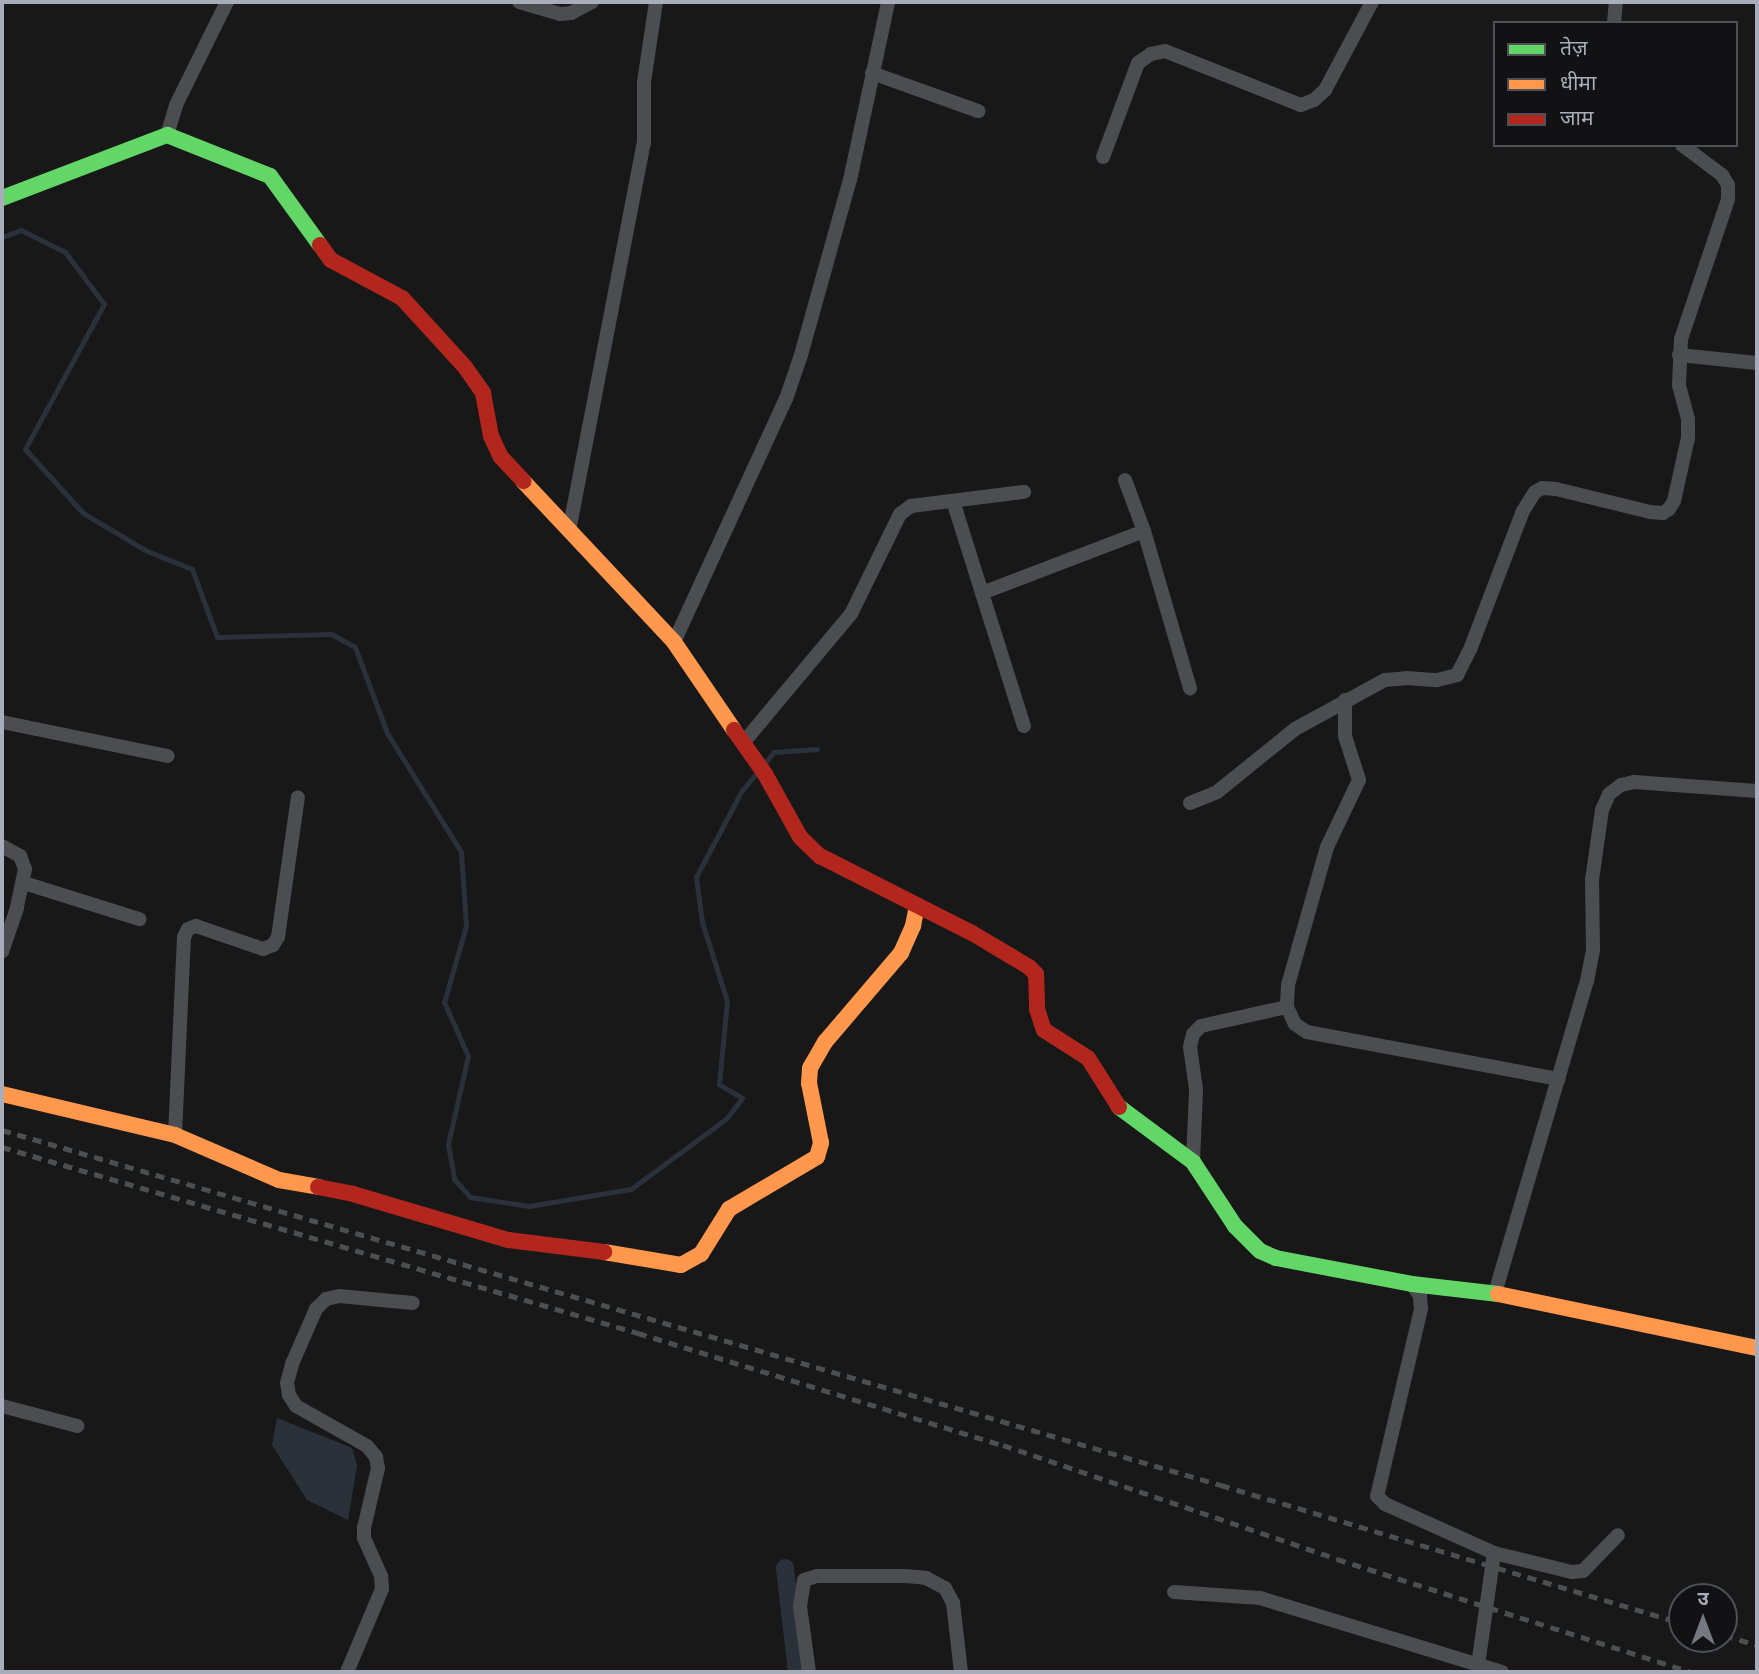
<!DOCTYPE html>
<html>
<head>
<meta charset="utf-8">
<style>
	body { margin:0 }
	#map { position:relative; width:1759px; height:1674px; overflow:hidden; background:#181818; font-family:"Fira Sans","Noto Sans Devanagari",sans-serif }
	div>[style] { position:absolute }
	[style*='--x'] { left:calc(var(--x)*1px); top:calc(var(--y)*1px); width:calc(var(--w)*1px); rotate:calc(var(--a)*1deg) }
	.water>* { inset:0; background:#2b313b }
	.stream>* { height:5px; margin:-2.5px; padding:0 2.5px; transform-origin:2.5px; border-radius:2.5px; background:#2b313b }
	.canal>* { height:18px; margin:-9px; padding:0 9px; transform-origin:9px; border-radius:9px; background:#2b313b }
	.street>* { height:14px; margin:-7px; padding:0 7px; transform-origin:7px; border-radius:7px; background:#4c4d51 }
	.fast>* { height:16px; margin:-8px; padding:0 8px; transform-origin:8px; border-radius:8px; background:#63d668 }
	.slow>* { height:16px; margin:-8px; padding:0 8px; transform-origin:8px; border-radius:8px; background:#ff974d }
	.jam>* { height:16px; margin:-8px; padding:0 8px; transform-origin:8px; border-radius:8px; background:#b3261e }
	.rail>* { height:5px; margin-top:-2.5px; transform-origin:0; background:repeating-linear-gradient(90deg,#4c4e50 0 9px,transparent 0 16px) }
	span { translate:-50% -50%; white-space:nowrap; text-align:center; line-height:1.15; -webkit-text-stroke:5px #121214; paint-order:stroke }
	.frame { position:absolute; inset:0; border:4px solid #a9acb9; pointer-events:none }
	.legend { position:absolute; left:1493px; top:21px; width:245px; height:126px; box-sizing:border-box; background:#121214; border:2px solid #4e5056; margin:0; padding:9px 12px; list-style:none; font-size:21px; color:#a9acb9 }
	.legend li { display:flex; align-items:center; gap:14px; height:35px }
	.legend b { width:35px; border:2px solid #4e5056 }
	.north { position:absolute; left:1668px; top:1583px; width:70px; height:70px; box-sizing:border-box; background:#121214; border:2px solid #4e5056; border-radius:50%; rotate:0deg; font-size:19px; font-weight:700; line-height:28px; text-align:center; color:#a9acb9 }
	.north::after { content:''; display:block; margin:auto; width:24px; height:32px; background:#767881; clip-path:polygon(50% 0,100% 100%,50% 72%,0 100%) }
</style>
</head>
<body>
<div id="map">
	<div class="water">
		<i style="clip-path:polygon(277px 1418px,352px 1448px,357px 1465px,348px 1520px,307px 1500px,272px 1445px)"></i>
	</div>
	<div class="stream">
		<i style="--x:2;--y:237;--w:20;--a:-20"></i>
		<i style="--x:21;--y:230;--w:49;--a:26.6"></i>
		<i style="--x:65;--y:252;--w:65;--a:53.1"></i>
		<i style="--x:104;--y:304;--w:165;--a:118.6"></i>
		<i style="--x:25;--y:449;--w:86;--a:47.8"></i>
		<i style="--x:83;--y:513;--w:74;--a:30.7"></i>
		<i style="--x:147;--y:551;--w:48;--a:21.8"></i>
		<i style="--x:192;--y:569;--w:72;--a:69.8"></i>
		<i style="--x:217;--y:637;--w:114;--a:-1.5"></i>
		<i style="--x:331;--y:634;--w:27;--a:28"></i>
		<i style="--x:355;--y:647;--w:92;--a:69.6"></i>
		<i style="--x:387;--y:733;--w:140;--a:58.1"></i>
		<i style="--x:461;--y:852;--w:74;--a:86.1"></i>
		<i style="--x:466;--y:926;--w:79;--a:106.1"></i>
		<i style="--x:444;--y:1002;--w:59;--a:66"></i>
		<i style="--x:468;--y:1056;--w:90;--a:102.8"></i>
		<i style="--x:448;--y:1144;--w:36;--a:80"></i>
		<i style="--x:454;--y:1179;--w:24;--a:48"></i>
		<i style="--x:470;--y:1197;--w:60;--a:8.7"></i>
		<i style="--x:529;--y:1206;--w:103;--a:-9.5"></i>
		<i style="--x:631;--y:1189;--w:119;--a:-36.5"></i>
		<i style="--x:727;--y:1118;--w:25;--a:-53"></i>
		<i style="--x:742;--y:1098;--w:27;--a:-149"></i>
		<i style="--x:719;--y:1084;--w:83;--a:-84.5"></i>
		<i style="--x:727;--y:1001;--w:83;--a:-107.6"></i>
		<i style="--x:702;--y:922;--w:45;--a:-97.6"></i>
		<i style="--x:696;--y:877;--w:96;--a:-62.1"></i>
		<i style="--x:741;--y:792;--w:26;--a:-51"></i>
		<i style="--x:763;--y:765;--w:17;--a:-50"></i>
		<i style="--x:774;--y:752;--w:43;--a:-4"></i>
	</div>
	<div class="canal">
		<i style="--x:785;--y:1568;--w:105;--a:83.4"></i>
	</div>
	<div class="street">
		<i style="--x:519;--y:2;--w:43;--a:16.3"></i>
		<i style="--x:560;--y:14;--w:11;--a:-5"></i>
		<i style="--x:571;--y:13;--w:24;--a:-28"></i>
		<i style="--x:1614;--y:23;--w:21;--a:-85"></i>
		<i style="--x:872;--y:73;--w:113;--a:19.7"></i>
		<i style="--x:167;--y:135;--w:31;--a:-73"></i>
		<i style="--x:176;--y:105;--w:115;--a:-63.7"></i>
		<i style="--x:1103;--y:157;--w:100;--a:-69.6"></i>
		<i style="--x:1138;--y:63;--w:16;--a:-35"></i>
		<i style="--x:1151;--y:54;--w:14;--a:-12"></i>
		<i style="--x:1165;--y:51;--w:146;--a:21.7"></i>
		<i style="--x:1301;--y:105;--w:14;--a:-21"></i>
		<i style="--x:1314;--y:100;--w:15;--a:-42"></i>
		<i style="--x:1325;--y:90;--w:100;--a:-61.9"></i>
		<i style="--x:1679;--y:355;--w:78;--a:5.9"></i>
		<i style="--x:1125;--y:480;--w:54;--a:69.6"></i>
		<i style="--x:1144;--y:531;--w:164;--a:73.7"></i>
		<i style="--x:953;--y:501;--w:236;--a:72.5"></i>
		<i style="--x:569;--y:531;--w:395;--a:-79.1"></i>
		<i style="--x:644;--y:143;--w:61;--a:-90"></i>
		<i style="--x:644;--y:82;--w:81;--a:-81.5"></i>
		<i style="--x:982;--y:593;--w:173;--a:-20.9"></i>
		<i style="--x:674;--y:642;--w:268;--a:-65.3"></i>
		<i style="--x:786;--y:399;--w:46;--a:-71.2"></i>
		<i style="--x:801;--y:355;--w:182;--a:-74.4"></i>
		<i style="--x:850;--y:180;--w:182;--a:-77.9"></i>
		<i style="--x:1345;--y:700;--w:36;--a:90"></i>
		<i style="--x:1345;--y:736;--w:46;--a:72.3"></i>
		<i style="--x:1359;--y:780;--w:74;--a:115.5"></i>
		<i style="--x:1327;--y:847;--w:143;--a:105.8"></i>
		<i style="--x:1288;--y:985;--w:22;--a:93"></i>
		<i style="--x:1287;--y:1007;--w:19;--a:65"></i>
		<i style="--x:1295;--y:1024;--w:14;--a:34"></i>
		<i style="--x:1307;--y:1032;--w:256;--a:10.6"></i>
		<i style="--x:2;--y:722;--w:169;--a:11.6"></i>
		<i style="--x:743;--y:743;--w:168;--a:-50.1"></i>
		<i style="--x:851;--y:614;--w:111;--a:-63.9"></i>
		<i style="--x:900;--y:514;--w:14;--a:-36"></i>
		<i style="--x:911;--y:506;--w:114;--a:-7.1"></i>
		<i style="--x:1190;--y:803;--w:29;--a:-22"></i>
		<i style="--x:1217;--y:792;--w:100;--a:-38.9"></i>
		<i style="--x:1295;--y:729;--w:102;--a:-28.6"></i>
		<i style="--x:1385;--y:680;--w:21;--a:-5"></i>
		<i style="--x:1406;--y:678;--w:31;--a:4"></i>
		<i style="--x:1437;--y:680;--w:21;--a:-14"></i>
		<i style="--x:1457;--y:675;--w:31;--a:-63"></i>
		<i style="--x:1471;--y:647;--w:146;--a:-69.1"></i>
		<i style="--x:1523;--y:511;--w:22;--a:-58"></i>
		<i style="--x:1535;--y:492;--w:8;--a:-30"></i>
		<i style="--x:1542;--y:488;--w:14;--a:4"></i>
		<i style="--x:1556;--y:489;--w:97;--a:13.7"></i>
		<i style="--x:1650;--y:512;--w:13;--a:4"></i>
		<i style="--x:1663;--y:513;--w:7;--a:-34"></i>
		<i style="--x:1669;--y:509;--w:9;--a:-58"></i>
		<i style="--x:1674;--y:501;--w:65;--a:-77.5"></i>
		<i style="--x:1688;--y:438;--w:19;--a:-90"></i>
		<i style="--x:1688;--y:419;--w:35;--a:-105"></i>
		<i style="--x:1679;--y:385;--w:46;--a:-87.5"></i>
		<i style="--x:1681;--y:339;--w:148;--a:-71.4"></i>
		<i style="--x:1728;--y:199;--w:14;--a:-90"></i>
		<i style="--x:1728;--y:185;--w:12;--a:-121"></i>
		<i style="--x:1722;--y:175;--w:50;--a:-143.1"></i>
		<i style="--x:2;--y:846;--w:21;--a:29"></i>
		<i style="--x:20;--y:856;--w:14;--a:69"></i>
		<i style="--x:25;--y:869;--w:40;--a:102"></i>
		<i style="--x:17;--y:908;--w:46;--a:108.8"></i>
		<i style="--x:24;--y:883;--w:121;--a:17.4"></i>
		<i style="--x:175;--y:1135;--w:198;--a:-87.4"></i>
		<i style="--x:184;--y:937;--w:9;--a:-63"></i>
		<i style="--x:188;--y:929;--w:9;--a:-21"></i>
		<i style="--x:196;--y:926;--w:71;--a:18.9"></i>
		<i style="--x:263;--y:949;--w:11;--a:-22"></i>
		<i style="--x:273;--y:945;--w:9;--a:-58"></i>
		<i style="--x:278;--y:937;--w:141;--a:-81.9"></i>
		<i style="--x:1193;--y:1162;--w:73;--a:-87.6"></i>
		<i style="--x:1196;--y:1089;--w:42;--a:-98.1"></i>
		<i style="--x:1190;--y:1047;--w:13;--a:-77"></i>
		<i style="--x:1193;--y:1034;--w:11;--a:-45"></i>
		<i style="--x:1201;--y:1026;--w:88;--a:-12.5"></i>
		<i style="--x:1412;--y:1284;--w:14;--a:56"></i>
		<i style="--x:1420;--y:1296;--w:13;--a:86"></i>
		<i style="--x:1421;--y:1309;--w:192;--a:103.2"></i>
		<i style="--x:1377;--y:1496;--w:11;--a:45"></i>
		<i style="--x:1385;--y:1504;--w:120;--a:24.2"></i>
		<i style="--x:1494;--y:1553;--w:113;--a:98.1"></i>
		<i style="--x:1495;--y:1293;--w:325;--a:-73.6"></i>
		<i style="--x:1587;--y:981;--w:32;--a:-79"></i>
		<i style="--x:1593;--y:950;--w:70;--a:-90.8"></i>
		<i style="--x:1592;--y:880;--w:71;--a:-81.9"></i>
		<i style="--x:1602;--y:810;--w:17;--a:-66"></i>
		<i style="--x:1609;--y:794;--w:15;--a:-37"></i>
		<i style="--x:1621;--y:785;--w:13;--a:-13"></i>
		<i style="--x:1634;--y:782;--w:123;--a:4.2"></i>
		<i style="--x:2;--y:1406;--w:78;--a:14.9"></i>
		<i style="--x:1494;--y:1553;--w:80;--a:13.7"></i>
		<i style="--x:1572;--y:1572;--w:11;--a:-5"></i>
		<i style="--x:1583;--y:1571;--w:50;--a:-45.8"></i>
		<i style="--x:1174;--y:1592;--w:86;--a:4"></i>
		<i style="--x:1260;--y:1598;--w:253;--a:17"></i>
		<i style="--x:347;--y:1672;--w:90;--a:-67.1"></i>
		<i style="--x:382;--y:1589;--w:13;--a:-94"></i>
		<i style="--x:381;--y:1576;--w:42;--a:-114.1"></i>
		<i style="--x:364;--y:1538;--w:10;--a:-90"></i>
		<i style="--x:364;--y:1528;--w:62;--a:-76.9"></i>
		<i style="--x:378;--y:1468;--w:11;--a:-100"></i>
		<i style="--x:376;--y:1457;--w:14;--a:-129"></i>
		<i style="--x:367;--y:1446;--w:81;--a:-150.6"></i>
		<i style="--x:296;--y:1406;--w:13;--a:-122"></i>
		<i style="--x:289;--y:1395;--w:12;--a:-99"></i>
		<i style="--x:287;--y:1383;--w:20;--a:-75"></i>
		<i style="--x:292;--y:1364;--w:60;--a:-66.4"></i>
		<i style="--x:316;--y:1309;--w:14;--a:-45"></i>
		<i style="--x:326;--y:1299;--w:13;--a:-13"></i>
		<i style="--x:339;--y:1296;--w:74;--a:5.4"></i>
		<i style="--x:809;--y:1672;--w:67;--a:-97.8"></i>
		<i style="--x:800;--y:1606;--w:26;--a:-81"></i>
		<i style="--x:804;--y:1580;--w:14;--a:-17"></i>
		<i style="--x:817;--y:1576;--w:88;--a:0"></i>
		<i style="--x:905;--y:1576;--w:21;--a:5"></i>
		<i style="--x:926;--y:1578;--w:21;--a:28"></i>
		<i style="--x:945;--y:1588;--w:17;--a:62"></i>
		<i style="--x:953;--y:1603;--w:69;--a:83.4"></i>
	</div>
	<div class="fast">
		<i style="--x:2;--y:198;--w:177;--a:-20.9"></i>
		<i style="--x:167;--y:135;--w:111;--a:21.7"></i>
		<i style="--x:270;--y:176;--w:85;--a:54.1"></i>
		<i style="--x:1119;--y:1107;--w:92;--a:36.6"></i>
		<i style="--x:1193;--y:1162;--w:77;--a:56.7"></i>
		<i style="--x:1235;--y:1226;--w:35;--a:45"></i>
		<i style="--x:1260;--y:1251;--w:17;--a:24"></i>
		<i style="--x:1276;--y:1258;--w:138;--a:10.8"></i>
		<i style="--x:1412;--y:1284;--w:87;--a:6.6"></i>
	</div>
	<div class="slow">
		<i style="--x:523;--y:481;--w:221;--a:46.8"></i>
		<i style="--x:674;--y:642;--w:107;--a:55.7"></i>
		<i style="--x:2;--y:1094;--w:178;--a:13.3"></i>
		<i style="--x:175;--y:1135;--w:113;--a:23.4"></i>
		<i style="--x:279;--y:1180;--w:40;--a:10"></i>
		<i style="--x:604;--y:1252;--w:78;--a:9.6"></i>
		<i style="--x:681;--y:1265;--w:23;--a:-29"></i>
		<i style="--x:701;--y:1254;--w:53;--a:-58.1"></i>
		<i style="--x:729;--y:1209;--w:102;--a:-30.6"></i>
		<i style="--x:817;--y:1157;--w:15;--a:-74"></i>
		<i style="--x:821;--y:1143;--w:61;--a:-101.3"></i>
		<i style="--x:809;--y:1083;--w:15;--a:-86"></i>
		<i style="--x:810;--y:1068;--w:30;--a:-60"></i>
		<i style="--x:825;--y:1042;--w:117;--a:-49.5"></i>
		<i style="--x:901;--y:953;--w:30;--a:-66"></i>
		<i style="--x:913;--y:926;--w:21;--a:-79"></i>
		<i style="--x:1498;--y:1294;--w:265;--a:11.8"></i>
	</div>
	<div class="jam">
		<i style="--x:320;--y:245;--w:19;--a:54"></i>
		<i style="--x:331;--y:260;--w:81;--a:28.2"></i>
		<i style="--x:402;--y:298;--w:93;--a:47.6"></i>
		<i style="--x:465;--y:367;--w:32;--a:55"></i>
		<i style="--x:483;--y:393;--w:44;--a:79.5"></i>
		<i style="--x:491;--y:436;--w:23;--a:65"></i>
		<i style="--x:501;--y:457;--w:33;--a:47"></i>
		<i style="--x:734;--y:730;--w:54;--a:54.8"></i>
		<i style="--x:765;--y:774;--w:72;--a:60.9"></i>
		<i style="--x:800;--y:837;--w:28;--a:44"></i>
		<i style="--x:820;--y:856;--w:170;--a:26.9"></i>
		<i style="--x:972;--y:933;--w:66;--a:30.8"></i>
		<i style="--x:1029;--y:967;--w:10;--a:45"></i>
		<i style="--x:1036;--y:974;--w:35;--a:88"></i>
		<i style="--x:1037;--y:1009;--w:22;--a:72"></i>
		<i style="--x:1044;--y:1030;--w:52;--a:32.5"></i>
		<i style="--x:1088;--y:1058;--w:58;--a:57.7"></i>
		<i style="--x:318;--y:1187;--w:36;--a:11"></i>
		<i style="--x:353;--y:1194;--w:162;--a:16.5"></i>
		<i style="--x:508;--y:1240;--w:97;--a:7.1"></i>
	</div>
	<div class="rail">
		<i style="--x:2;--y:1130;--w:1270;--a:16.24"></i>
		<i style="--x:1221;--y:1485;--w:481;--a:16.7"></i>
		<i style="--x:2;--y:1147;--w:663;--a:16.3"></i>
		<i style="--x:638;--y:1333;--w:382;--a:17.1"></i>
		<i style="--x:1003;--y:1445;--w:353;--a:18.8"></i>
		<i style="--x:1337;--y:1559;--w:372;--a:17.7"></i>
		<i style="--x:1724;--y:1635;--w:34;--a:17"></i>
	</div>
	<div class="frame"></div>
	<ul class="legend">
	<li><b style="height:9px;background:#63d668"></b>तेज़</li>
	<li><b style="height:9px;background:#ff974d"></b>धीमा</li>
	<li><b style="height:9px;background:#b3261e"></b>जाम</li>
	</ul>
	<div class="north">उ</div>
</div>
</body>
</html>
